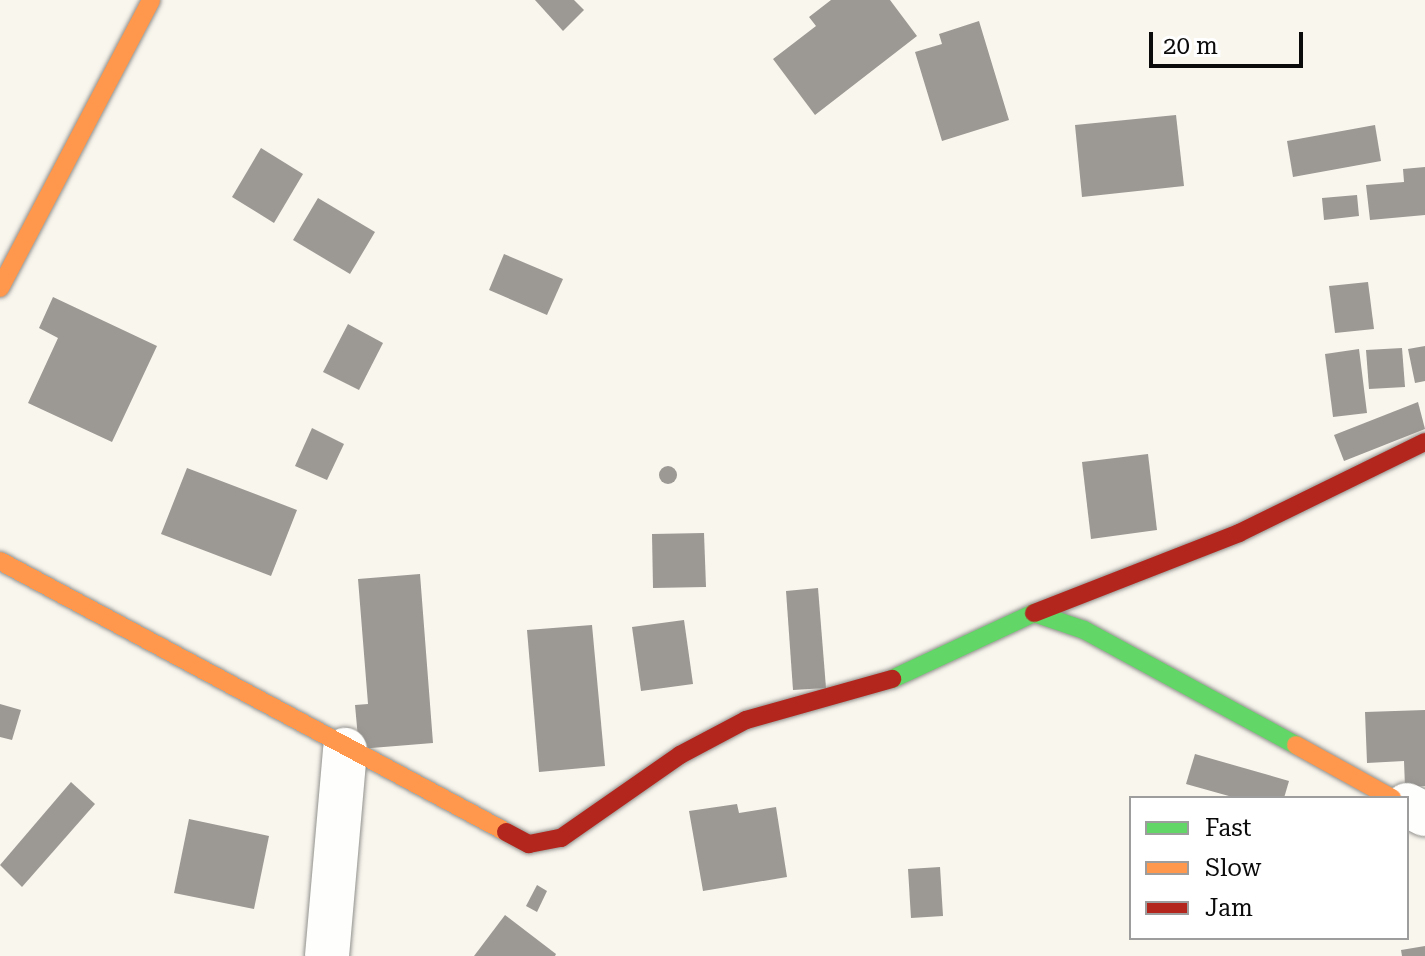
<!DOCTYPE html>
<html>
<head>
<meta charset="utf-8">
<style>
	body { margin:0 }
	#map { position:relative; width:1425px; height:956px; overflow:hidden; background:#f9f6ee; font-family:"Roboto Serif",serif }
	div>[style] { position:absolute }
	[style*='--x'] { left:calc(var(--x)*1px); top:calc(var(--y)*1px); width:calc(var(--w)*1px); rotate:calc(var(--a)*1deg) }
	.building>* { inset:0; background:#9c9894 }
	.round { border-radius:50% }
	.roads { filter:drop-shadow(0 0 2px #92918d) drop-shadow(0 0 2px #92918d) }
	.street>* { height:44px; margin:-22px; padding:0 22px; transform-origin:22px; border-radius:22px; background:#fefefc }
	.fast>* { height:18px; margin:-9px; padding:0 9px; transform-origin:9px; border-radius:9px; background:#63d668 }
	.slow>* { height:18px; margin:-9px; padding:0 9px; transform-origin:9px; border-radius:9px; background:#ff974d }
	.jam>* { height:18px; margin:-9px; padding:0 9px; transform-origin:9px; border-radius:9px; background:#b3261e }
	span { translate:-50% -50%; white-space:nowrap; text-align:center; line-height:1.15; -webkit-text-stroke:8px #fff; paint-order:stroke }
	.legend { position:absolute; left:1129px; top:796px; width:280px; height:144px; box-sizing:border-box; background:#fff; border:2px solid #9d9d9d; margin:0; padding:10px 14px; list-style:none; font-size:24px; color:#0b0b0b }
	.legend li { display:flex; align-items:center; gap:16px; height:40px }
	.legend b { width:40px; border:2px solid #9d9d9d }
	.scale { position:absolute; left:1149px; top:32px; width:154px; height:36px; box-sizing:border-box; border:4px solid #0b0b0b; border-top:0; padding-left:10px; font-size:24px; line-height:28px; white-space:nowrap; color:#0b0b0b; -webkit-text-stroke:6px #fff; paint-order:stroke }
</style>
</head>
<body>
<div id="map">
	<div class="building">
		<i style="clip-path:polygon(535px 0,574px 0,584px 10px,563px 31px)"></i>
		<i style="clip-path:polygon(831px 0,890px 0,917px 36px,815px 115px,773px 59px,816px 26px,809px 17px)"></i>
		<i style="clip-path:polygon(979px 21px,1009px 120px,942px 141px,915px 52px,942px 44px,939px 34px)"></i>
		<i style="clip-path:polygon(1176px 115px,1184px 186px,1082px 197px,1075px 125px)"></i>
		<i style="clip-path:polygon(1375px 125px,1381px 161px,1293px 177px,1287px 141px)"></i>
		<i style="clip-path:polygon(261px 148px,303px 174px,274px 223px,232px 197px)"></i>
		<i style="clip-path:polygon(1425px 167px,1425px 215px,1370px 220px,1366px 185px,1404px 182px,1403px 169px)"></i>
		<i style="clip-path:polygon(1357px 195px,1359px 216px,1324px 220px,1322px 198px)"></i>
		<i style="clip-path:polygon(318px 198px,375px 232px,350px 274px,293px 240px)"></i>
		<i style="clip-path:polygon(504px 254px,563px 279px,547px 315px,489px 290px)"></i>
		<i style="clip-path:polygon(1368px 282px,1374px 329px,1335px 333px,1329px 286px)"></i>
		<i style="clip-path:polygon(53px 297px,157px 346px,112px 442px,28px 403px,58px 338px,39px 328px)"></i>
		<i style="clip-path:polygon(348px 324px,383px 343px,359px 390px,323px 372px)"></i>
		<i style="clip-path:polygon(1425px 346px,1425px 381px,1415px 383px,1408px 349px)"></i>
		<i style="clip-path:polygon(1402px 348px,1405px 387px,1369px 389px,1366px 350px)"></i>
		<i style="clip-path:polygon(1359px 349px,1367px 413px,1333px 417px,1325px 354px)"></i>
		<i style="clip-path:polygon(1418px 402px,1425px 429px,1344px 461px,1334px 435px)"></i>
		<i style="clip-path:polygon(312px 428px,344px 444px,327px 480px,295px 466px)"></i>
		<i style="clip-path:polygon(1148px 454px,1157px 530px,1091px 539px,1082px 462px)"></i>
		<i class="round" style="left:659px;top:466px;width:18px;height:18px"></i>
		<i style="clip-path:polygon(187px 468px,297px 510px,271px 576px,161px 534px)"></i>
		<i style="clip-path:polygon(704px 533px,706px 587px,653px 588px,652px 534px)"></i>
		<i style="clip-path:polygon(420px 574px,433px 743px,359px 749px,355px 705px,368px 704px,358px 579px)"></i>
		<i style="clip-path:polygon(818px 588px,826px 688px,793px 690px,786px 591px)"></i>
		<i style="clip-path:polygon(684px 620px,693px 684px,641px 691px,632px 627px)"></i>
		<i style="clip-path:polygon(592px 625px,605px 766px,539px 772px,527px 630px)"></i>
		<i style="clip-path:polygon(0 704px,21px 710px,12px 740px,0 737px)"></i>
		<i style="clip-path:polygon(1425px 710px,1425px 786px,1405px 787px,1404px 761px,1367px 763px,1365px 712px)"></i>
		<i style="clip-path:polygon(1195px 754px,1289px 781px,1284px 798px,1236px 798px,1186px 784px)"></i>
		<i style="clip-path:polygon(71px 782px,95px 804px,22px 887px,0 865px)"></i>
		<i style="clip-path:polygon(737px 804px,739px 813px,776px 807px,787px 877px,703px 891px,689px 811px)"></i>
		<i style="clip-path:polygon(189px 819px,269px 836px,254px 909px,174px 893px)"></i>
		<i style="clip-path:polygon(940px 867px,943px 916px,911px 918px,908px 869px)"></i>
		<i style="clip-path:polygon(537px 885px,547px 891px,537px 912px,526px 906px)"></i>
		<i style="clip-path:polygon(505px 915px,556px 954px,555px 956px,474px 956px)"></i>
		<i style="clip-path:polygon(1425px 946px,1425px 956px,1402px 956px,1401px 950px)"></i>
	</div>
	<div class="roads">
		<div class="street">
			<i style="--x:1407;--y:805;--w:20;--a:27"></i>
			<i style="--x:327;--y:956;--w:207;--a:-85"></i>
		</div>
		<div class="fast">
			<i style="--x:892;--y:679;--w:157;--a:-24.9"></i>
			<i style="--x:1034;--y:613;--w:53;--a:18.8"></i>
			<i style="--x:1084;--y:630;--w:241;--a:28.5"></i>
		</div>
		<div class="slow">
			<i style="--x:0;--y:288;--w:325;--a:-62.3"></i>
			<i style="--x:0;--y:561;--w:574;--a:28.17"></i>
			<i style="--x:1296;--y:745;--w:110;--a:28.9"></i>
		</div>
		<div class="jam">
			<i style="--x:1034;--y:613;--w:220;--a:-21.3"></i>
			<i style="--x:1239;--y:533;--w:207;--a:-26.1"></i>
			<i style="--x:506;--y:832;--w:26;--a:28"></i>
			<i style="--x:529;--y:844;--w:33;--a:-11"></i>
			<i style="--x:561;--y:838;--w:145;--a:-34.9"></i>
			<i style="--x:680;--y:755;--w:75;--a:-27.9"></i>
			<i style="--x:746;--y:720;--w:152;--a:-15.7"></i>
		</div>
	</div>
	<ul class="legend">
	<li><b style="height:10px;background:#63d668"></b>Fast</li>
	<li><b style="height:10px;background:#ff974d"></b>Slow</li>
	<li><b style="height:10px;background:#b3261e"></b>Jam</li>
	</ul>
	<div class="scale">20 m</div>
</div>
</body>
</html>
